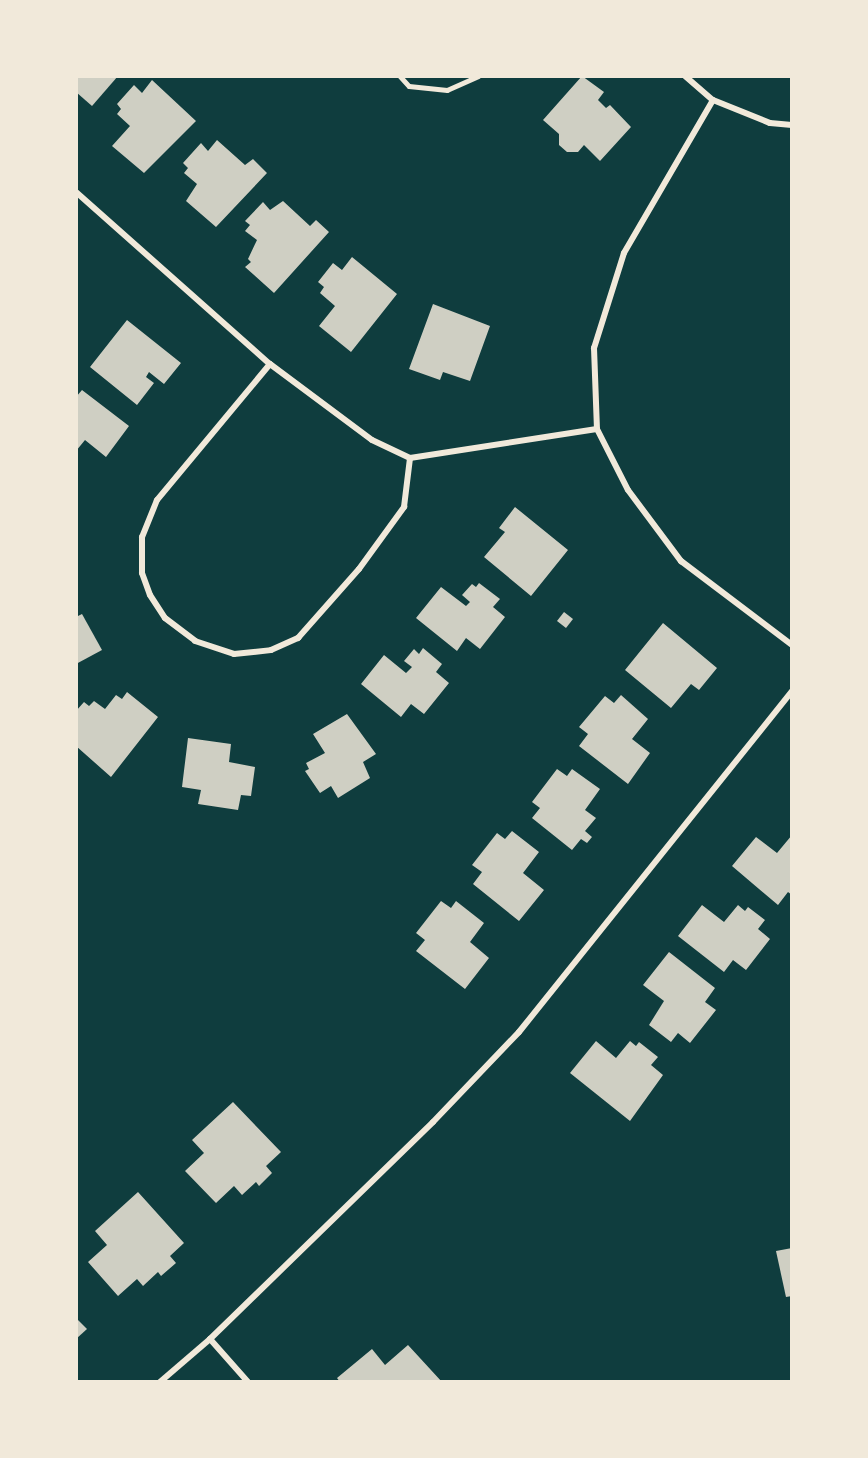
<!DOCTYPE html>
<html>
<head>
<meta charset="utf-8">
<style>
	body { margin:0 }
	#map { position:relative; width:868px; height:1458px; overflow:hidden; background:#0f3d3e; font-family:"Work Sans",sans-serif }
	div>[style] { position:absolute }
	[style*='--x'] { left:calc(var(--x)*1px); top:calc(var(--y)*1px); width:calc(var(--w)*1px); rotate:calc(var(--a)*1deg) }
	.building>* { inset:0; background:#cfcfc3 }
	.service>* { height:4.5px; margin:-2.25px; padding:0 2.25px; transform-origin:2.25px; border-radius:2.25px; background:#f1e9da }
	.minor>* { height:6px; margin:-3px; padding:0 3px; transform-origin:3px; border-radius:3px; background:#f1e9da }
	span { translate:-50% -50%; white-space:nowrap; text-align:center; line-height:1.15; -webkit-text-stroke:4.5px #f1e9da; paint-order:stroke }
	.frame { position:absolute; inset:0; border:78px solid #f1e9da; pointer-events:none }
</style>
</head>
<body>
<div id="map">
	<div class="building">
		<i style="clip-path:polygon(76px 76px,118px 76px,92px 106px,76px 92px)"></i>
		<i style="clip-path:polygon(582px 76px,604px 92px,598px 100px,606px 108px,610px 105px,631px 127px,600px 161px,584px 145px,578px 152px,567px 152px,559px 145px,559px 134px,543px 120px)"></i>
		<i style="clip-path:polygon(152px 80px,196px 121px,144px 173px,112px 146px,130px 126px,117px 114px,121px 109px,117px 104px,134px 85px,142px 93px)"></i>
		<i style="clip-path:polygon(217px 140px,245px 165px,253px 159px,267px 173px,216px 227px,186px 201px,197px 184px,184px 173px,188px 168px,183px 163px,201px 143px,208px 151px)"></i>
		<i style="clip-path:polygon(283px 201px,310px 226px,316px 220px,329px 232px,274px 293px,245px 267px,251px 262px,248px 259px,257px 240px,245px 231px,250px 225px,245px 221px,263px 202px,270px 210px)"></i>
		<i style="clip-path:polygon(352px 257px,397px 294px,351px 352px,319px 326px,335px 306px,320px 293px,324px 287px,318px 282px,333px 263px,342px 270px)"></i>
		<i style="clip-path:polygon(433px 304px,490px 326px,470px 381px,443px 372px,440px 380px,409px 369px)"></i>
		<i style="clip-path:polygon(127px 320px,181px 363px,164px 384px,149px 372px,146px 377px,154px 383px,137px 405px,90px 367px)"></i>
		<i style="clip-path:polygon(82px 390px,129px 426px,106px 457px,85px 440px,76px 451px,76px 397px)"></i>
		<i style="clip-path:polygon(515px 507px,568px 550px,531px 596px,484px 557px,505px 532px,499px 528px)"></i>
		<i style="clip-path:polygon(479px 583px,500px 599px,493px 607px,505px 617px,480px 649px,466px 638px,457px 651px,416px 618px,441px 587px,466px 606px,470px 602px,462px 595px,472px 584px,476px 587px)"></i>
		<i style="clip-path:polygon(564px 612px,573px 619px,566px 628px,557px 621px)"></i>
		<i style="clip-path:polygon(82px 614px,102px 650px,76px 664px,76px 617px)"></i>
		<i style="clip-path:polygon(663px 623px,717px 668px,699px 690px,691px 684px,671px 708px,625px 670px)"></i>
		<i style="clip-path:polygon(423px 648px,442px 664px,436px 672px,449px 683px,424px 714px,411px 704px,401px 717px,361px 684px,384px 655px,406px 673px,412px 667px,404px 661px,414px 649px,419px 654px)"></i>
		<i style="clip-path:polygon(127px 692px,158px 717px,111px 777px,76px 746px,76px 711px,84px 702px,89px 706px,94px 701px,105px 709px,116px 695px,122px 699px)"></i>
		<i style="clip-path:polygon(621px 695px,648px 719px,632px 739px,650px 753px,628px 784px,579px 746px,588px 734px,579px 727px,605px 696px,614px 703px)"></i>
		<i style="clip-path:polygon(347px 714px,376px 754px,363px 762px,370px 778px,338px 798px,331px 786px,320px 793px,305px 771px,309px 769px,306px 763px,325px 753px,313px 734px)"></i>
		<i style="clip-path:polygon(188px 738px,231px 744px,229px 762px,255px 767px,251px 796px,241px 795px,238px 810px,198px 804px,201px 790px,182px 787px)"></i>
		<i style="clip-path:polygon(557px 769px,567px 776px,572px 769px,600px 789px,585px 810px,596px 818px,585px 831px,592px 837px,587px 843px,581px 839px,572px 850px,532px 818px,540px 808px,532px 802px)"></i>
		<i style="clip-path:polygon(512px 831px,539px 852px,523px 873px,544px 890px,519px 921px,473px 884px,482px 872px,472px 865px,497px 833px,505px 839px)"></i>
		<i style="clip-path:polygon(792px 835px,792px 895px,788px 892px,778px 905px,732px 866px,756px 837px,777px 853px)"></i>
		<i style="clip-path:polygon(441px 901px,451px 908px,456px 901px,484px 923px,470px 942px,489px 958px,465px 989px,416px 951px,425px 940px,416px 933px)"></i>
		<i style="clip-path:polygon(702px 905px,724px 922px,738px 905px,745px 911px,748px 907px,765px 920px,758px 929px,770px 939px,746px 970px,733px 960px,724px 972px,678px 936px)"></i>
		<i style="clip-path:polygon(669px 952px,715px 988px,705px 1002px,716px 1010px,690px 1043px,678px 1033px,671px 1042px,649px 1025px,664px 1001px,643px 985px)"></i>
		<i style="clip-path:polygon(596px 1041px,616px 1058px,630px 1041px,636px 1046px,639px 1042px,658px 1057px,651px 1065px,663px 1075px,630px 1121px,570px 1073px)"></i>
		<i style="clip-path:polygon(233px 1102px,281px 1152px,266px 1166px,272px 1173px,259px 1186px,256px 1182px,242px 1195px,234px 1186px,216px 1203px,185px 1171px,204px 1153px,192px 1140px)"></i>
		<i style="clip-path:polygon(138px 1192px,184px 1243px,170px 1256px,176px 1263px,161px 1276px,158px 1272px,143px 1286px,137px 1279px,118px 1296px,88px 1262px,107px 1245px,95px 1231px)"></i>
		<i style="clip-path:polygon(792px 1248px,792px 1296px,786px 1297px,776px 1251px)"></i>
		<i style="clip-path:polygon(76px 1318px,87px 1329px,76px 1339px)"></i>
		<i style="clip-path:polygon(408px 1345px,442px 1382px,340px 1382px,337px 1378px,372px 1349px,385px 1365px)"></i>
	</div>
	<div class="service">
		<i style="--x:400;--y:76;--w:13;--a:48"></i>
		<i style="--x:409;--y:86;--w:38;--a:6"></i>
		<i style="--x:447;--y:90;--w:34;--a:-24"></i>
	</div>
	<div class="minor">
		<i style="--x:685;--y:76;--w:37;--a:41"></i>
		<i style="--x:713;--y:100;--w:61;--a:22"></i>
		<i style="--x:770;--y:123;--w:22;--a:5"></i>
		<i style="--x:713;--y:100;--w:177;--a:120.2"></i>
		<i style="--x:624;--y:253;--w:100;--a:107.5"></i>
		<i style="--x:594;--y:348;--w:81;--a:87.9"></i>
		<i style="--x:597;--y:429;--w:68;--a:63.1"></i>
		<i style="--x:628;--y:490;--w:89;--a:53.3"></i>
		<i style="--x:681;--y:561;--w:139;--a:37.1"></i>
		<i style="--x:76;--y:192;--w:259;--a:41.6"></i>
		<i style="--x:270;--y:364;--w:127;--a:36.7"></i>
		<i style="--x:372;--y:440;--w:42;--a:25.3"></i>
		<i style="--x:410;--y:458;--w:189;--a:-8.8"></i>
		<i style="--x:270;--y:364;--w:177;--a:129.7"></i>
		<i style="--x:157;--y:500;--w:40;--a:112"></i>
		<i style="--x:142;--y:537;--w:36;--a:90"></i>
		<i style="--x:142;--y:573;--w:23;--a:70"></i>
		<i style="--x:150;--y:595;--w:27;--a:57"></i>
		<i style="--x:165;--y:618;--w:38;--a:37"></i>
		<i style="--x:195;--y:641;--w:41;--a:18.4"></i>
		<i style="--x:234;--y:654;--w:37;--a:-6"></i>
		<i style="--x:271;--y:650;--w:30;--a:-24"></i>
		<i style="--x:298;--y:638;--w:92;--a:-48.5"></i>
		<i style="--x:359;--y:569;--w:77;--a:-54"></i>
		<i style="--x:404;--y:507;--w:49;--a:-83"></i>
		<i style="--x:210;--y:1339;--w:57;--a:48.5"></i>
		<i style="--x:160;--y:1382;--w:66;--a:-40.7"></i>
		<i style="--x:210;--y:1339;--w:311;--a:-44.2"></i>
		<i style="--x:433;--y:1122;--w:124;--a:-46.3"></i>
		<i style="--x:519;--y:1032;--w:437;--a:-51.3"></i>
	</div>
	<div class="frame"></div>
</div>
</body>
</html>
